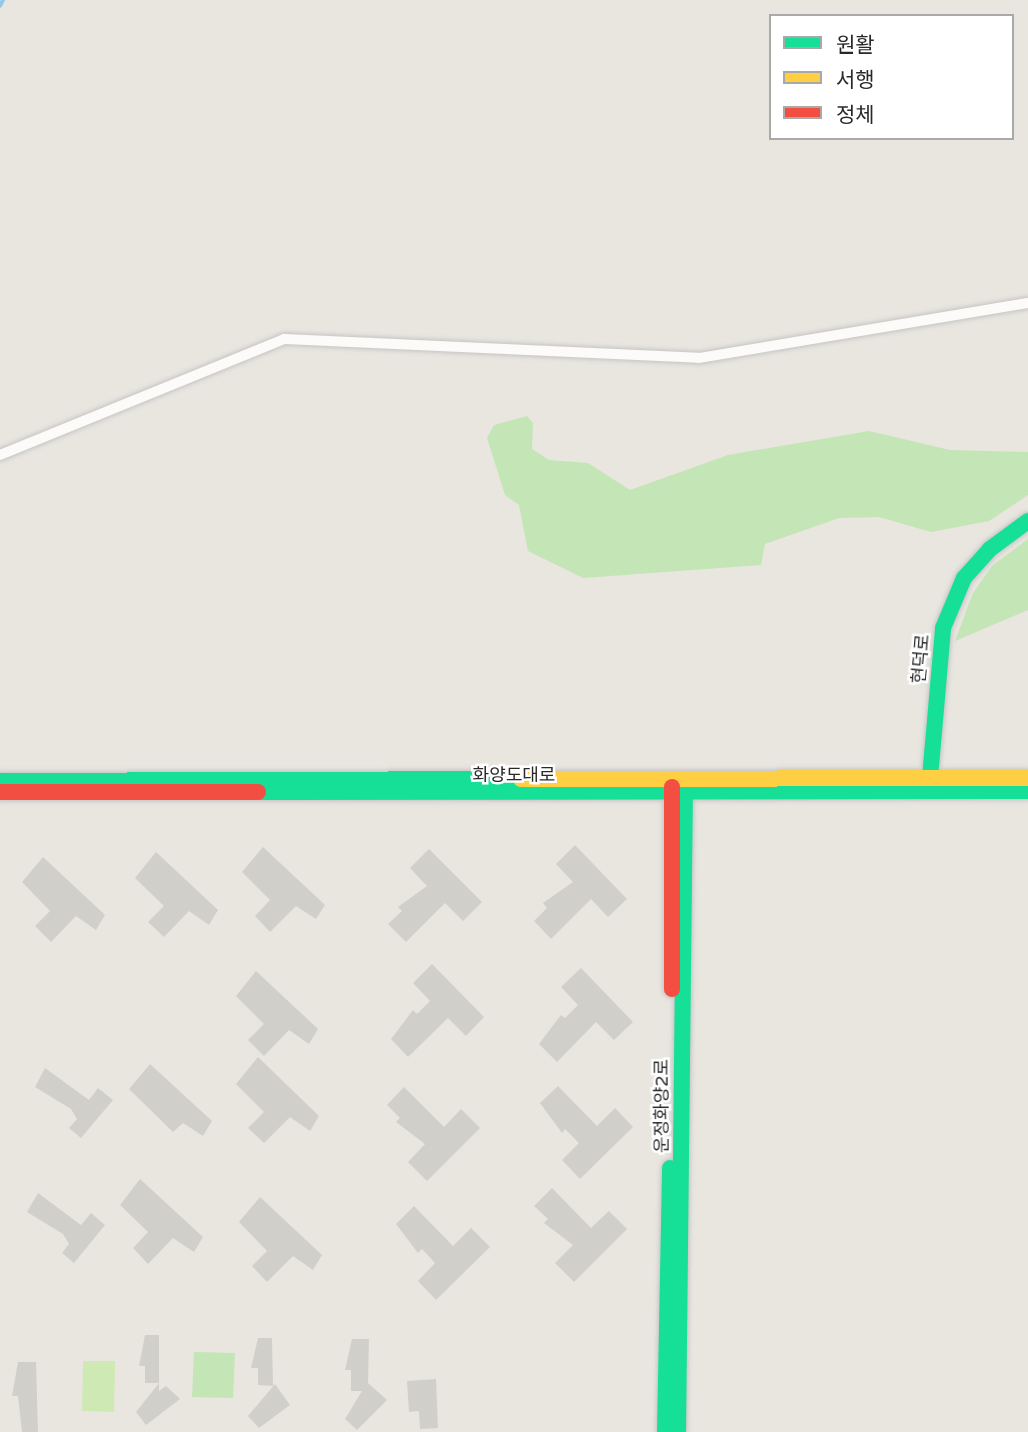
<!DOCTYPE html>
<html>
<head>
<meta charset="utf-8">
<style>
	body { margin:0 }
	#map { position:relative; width:1028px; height:1432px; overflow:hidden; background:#e8e6df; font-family:"Varela Round","Noto Sans KR",sans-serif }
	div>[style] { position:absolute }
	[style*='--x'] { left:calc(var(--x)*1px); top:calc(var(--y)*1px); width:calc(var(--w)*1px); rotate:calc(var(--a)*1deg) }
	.green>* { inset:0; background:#c4e5b6 }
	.pitch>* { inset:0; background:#cfe9b4 }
	.stream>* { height:3.5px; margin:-1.75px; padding:0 1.75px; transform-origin:1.75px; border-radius:1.75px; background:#90c9ec }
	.building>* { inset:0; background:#d1cfca }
	.roads { filter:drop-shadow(0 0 2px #c5c5c5) drop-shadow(0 0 2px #c5c5c5) }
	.street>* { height:10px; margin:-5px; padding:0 5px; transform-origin:5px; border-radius:5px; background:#fcfbfa }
	.fast>* { height:16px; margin:-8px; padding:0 8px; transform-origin:8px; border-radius:8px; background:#16e098 }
	.slow>* { height:16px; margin:-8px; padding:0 8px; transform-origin:8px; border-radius:8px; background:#ffcf43 }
	.jam>* { height:16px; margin:-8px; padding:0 8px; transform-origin:8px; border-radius:8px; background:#f24e42 }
	span { translate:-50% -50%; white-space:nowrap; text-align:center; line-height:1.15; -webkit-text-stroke:5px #fff; paint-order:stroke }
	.street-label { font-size:18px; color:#292929 }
	.legend { position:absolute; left:769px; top:14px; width:245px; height:126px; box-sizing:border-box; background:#fff; border:2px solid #a9a9a9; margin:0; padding:9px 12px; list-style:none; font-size:21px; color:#292929 }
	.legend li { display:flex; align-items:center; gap:14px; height:35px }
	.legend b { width:35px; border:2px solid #a9a9a9 }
</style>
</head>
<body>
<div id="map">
	<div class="green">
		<i style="clip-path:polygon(527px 416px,533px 423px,532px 449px,549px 460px,588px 463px,630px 490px,728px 455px,869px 431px,950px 450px,1028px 452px,1028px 495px,989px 521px,931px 532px,879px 517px,839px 518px,765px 544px,761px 565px,583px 578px,528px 551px,519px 505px,505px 495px,487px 438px,494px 425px)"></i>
		<i style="clip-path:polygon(1028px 539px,1028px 610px,955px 641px,973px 593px,992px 566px)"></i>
		<i style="clip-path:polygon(194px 1352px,235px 1353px,233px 1398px,192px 1397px)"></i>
	</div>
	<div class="pitch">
		<i style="clip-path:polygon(83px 1361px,115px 1361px,114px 1412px,82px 1411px)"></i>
	</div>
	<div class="stream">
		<i style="--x:0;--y:6;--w:7;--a:-63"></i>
	</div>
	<div class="building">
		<i style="clip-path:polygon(575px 845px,627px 899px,608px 917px,591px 899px,551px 939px,534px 921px,547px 908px,543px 903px,573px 882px,556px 864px)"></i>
		<i style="clip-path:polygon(263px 847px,325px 905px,316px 919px,296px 906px,270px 932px,255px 916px,270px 900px,242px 872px)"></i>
		<i style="clip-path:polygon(429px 849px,482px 902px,463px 921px,445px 903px,406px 942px,388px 924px,402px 911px,398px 907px,427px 886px,410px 868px)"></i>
		<i style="clip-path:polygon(156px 852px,218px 910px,209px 925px,189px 911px,164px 937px,148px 922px,164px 906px,135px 878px)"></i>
		<i style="clip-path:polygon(43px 857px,105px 915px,96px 930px,76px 916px,51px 942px,35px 926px,50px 911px,22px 882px)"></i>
		<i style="clip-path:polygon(432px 964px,484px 1017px,466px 1036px,448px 1018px,408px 1057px,391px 1039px,413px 1010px,417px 1014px,430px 1001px,413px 983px)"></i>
		<i style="clip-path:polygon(581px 968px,633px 1022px,614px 1040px,596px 1022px,557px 1062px,539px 1044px,561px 1015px,565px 1018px,578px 1005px,561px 987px)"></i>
		<i style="clip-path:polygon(256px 971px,318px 1029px,309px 1044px,289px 1030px,264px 1056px,248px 1040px,264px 1024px,236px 996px)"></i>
		<i style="clip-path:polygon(258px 1057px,319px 1116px,310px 1131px,290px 1117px,264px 1143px,248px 1128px,264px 1112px,236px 1084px)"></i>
		<i style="clip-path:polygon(150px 1064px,212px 1121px,203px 1136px,183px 1123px,173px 1132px,129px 1089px)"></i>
		<i style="clip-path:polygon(45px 1068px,89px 1100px,98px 1088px,113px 1100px,81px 1138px,69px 1128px,77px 1119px,71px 1109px,35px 1087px)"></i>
		<i style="clip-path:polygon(558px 1086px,597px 1126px,615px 1108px,633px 1127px,580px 1179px,562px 1160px,579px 1143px,565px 1129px,562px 1133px,540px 1103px)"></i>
		<i style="clip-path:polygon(404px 1087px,444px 1127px,461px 1109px,480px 1128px,427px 1181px,408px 1162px,425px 1144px,396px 1122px,400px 1118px,387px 1105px)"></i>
		<i style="clip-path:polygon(140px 1179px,203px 1237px,194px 1252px,173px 1238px,148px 1264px,133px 1248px,148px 1232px,120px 1205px)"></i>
		<i style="clip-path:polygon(552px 1188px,591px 1228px,609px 1211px,627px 1229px,574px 1282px,555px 1263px,573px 1245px,544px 1223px,548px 1219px,534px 1206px)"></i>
		<i style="clip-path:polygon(38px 1193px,81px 1225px,91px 1213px,105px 1225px,74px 1263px,62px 1253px,69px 1244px,63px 1234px,27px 1212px)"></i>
		<i style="clip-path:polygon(260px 1197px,322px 1255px,313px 1270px,293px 1256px,267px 1282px,252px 1266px,267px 1251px,239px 1222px)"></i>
		<i style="clip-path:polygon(414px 1206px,453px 1246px,471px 1228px,490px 1247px,436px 1300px,418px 1281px,435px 1263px,422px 1249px,418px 1253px,396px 1224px)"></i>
		<i style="clip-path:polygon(145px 1335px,159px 1335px,159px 1383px,145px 1383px,145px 1366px,139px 1366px)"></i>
		<i style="clip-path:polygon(258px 1338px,272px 1338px,273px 1386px,258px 1385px,258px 1368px,251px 1368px)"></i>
		<i style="clip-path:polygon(352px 1339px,369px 1339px,368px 1383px,387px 1400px,357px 1430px,345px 1419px,362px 1391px,351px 1391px,351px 1370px,345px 1370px)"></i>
		<i style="clip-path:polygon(18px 1362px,36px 1362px,38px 1432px,22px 1432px,18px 1396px,12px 1396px)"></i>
		<i style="clip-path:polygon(436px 1379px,438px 1428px,420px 1429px,419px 1411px,409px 1412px,407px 1381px)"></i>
		<i style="clip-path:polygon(159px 1383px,159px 1391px,166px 1386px,180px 1399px,146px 1425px,136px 1412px)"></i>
		<i style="clip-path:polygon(275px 1384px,290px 1405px,259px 1428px,248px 1416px)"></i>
	</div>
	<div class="roads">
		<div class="street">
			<i style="--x:0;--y:455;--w:307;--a:-22.2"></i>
			<i style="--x:284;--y:339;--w:415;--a:2.6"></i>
			<i style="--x:699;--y:358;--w:334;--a:-9.5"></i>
		</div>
		<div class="fast">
			<i style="--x:0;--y:781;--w:521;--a:-0.22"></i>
			<i style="--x:929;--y:789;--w:162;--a:-85"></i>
			<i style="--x:943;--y:628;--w:54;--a:-67.2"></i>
			<i style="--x:964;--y:578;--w:39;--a:-48"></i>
			<i style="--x:990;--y:549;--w:47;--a:-36.4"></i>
			<i style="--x:258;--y:792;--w:770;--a:-0.07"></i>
			<i style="--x:665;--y:1432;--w:264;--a:-88.9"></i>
			<i style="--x:678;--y:1432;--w:645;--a:-89.38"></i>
		</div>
		<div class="slow">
			<i style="--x:521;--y:779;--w:507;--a:-0.11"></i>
		</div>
		<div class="jam">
			<i style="--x:672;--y:787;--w:202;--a:90"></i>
			<i style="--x:0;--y:792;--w:258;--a:0"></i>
		</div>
	</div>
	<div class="street-label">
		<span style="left:921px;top:659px;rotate:-85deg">현덕로</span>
		<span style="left:514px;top:775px">화양도대로</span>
		<span style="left:662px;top:1106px;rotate:-90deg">운정화양2로</span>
	</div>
	<ul class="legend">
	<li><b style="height:9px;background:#16e098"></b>원활</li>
	<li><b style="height:9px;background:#ffcf43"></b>서행</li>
	<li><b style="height:9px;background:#f24e42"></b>정체</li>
	</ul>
</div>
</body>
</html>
